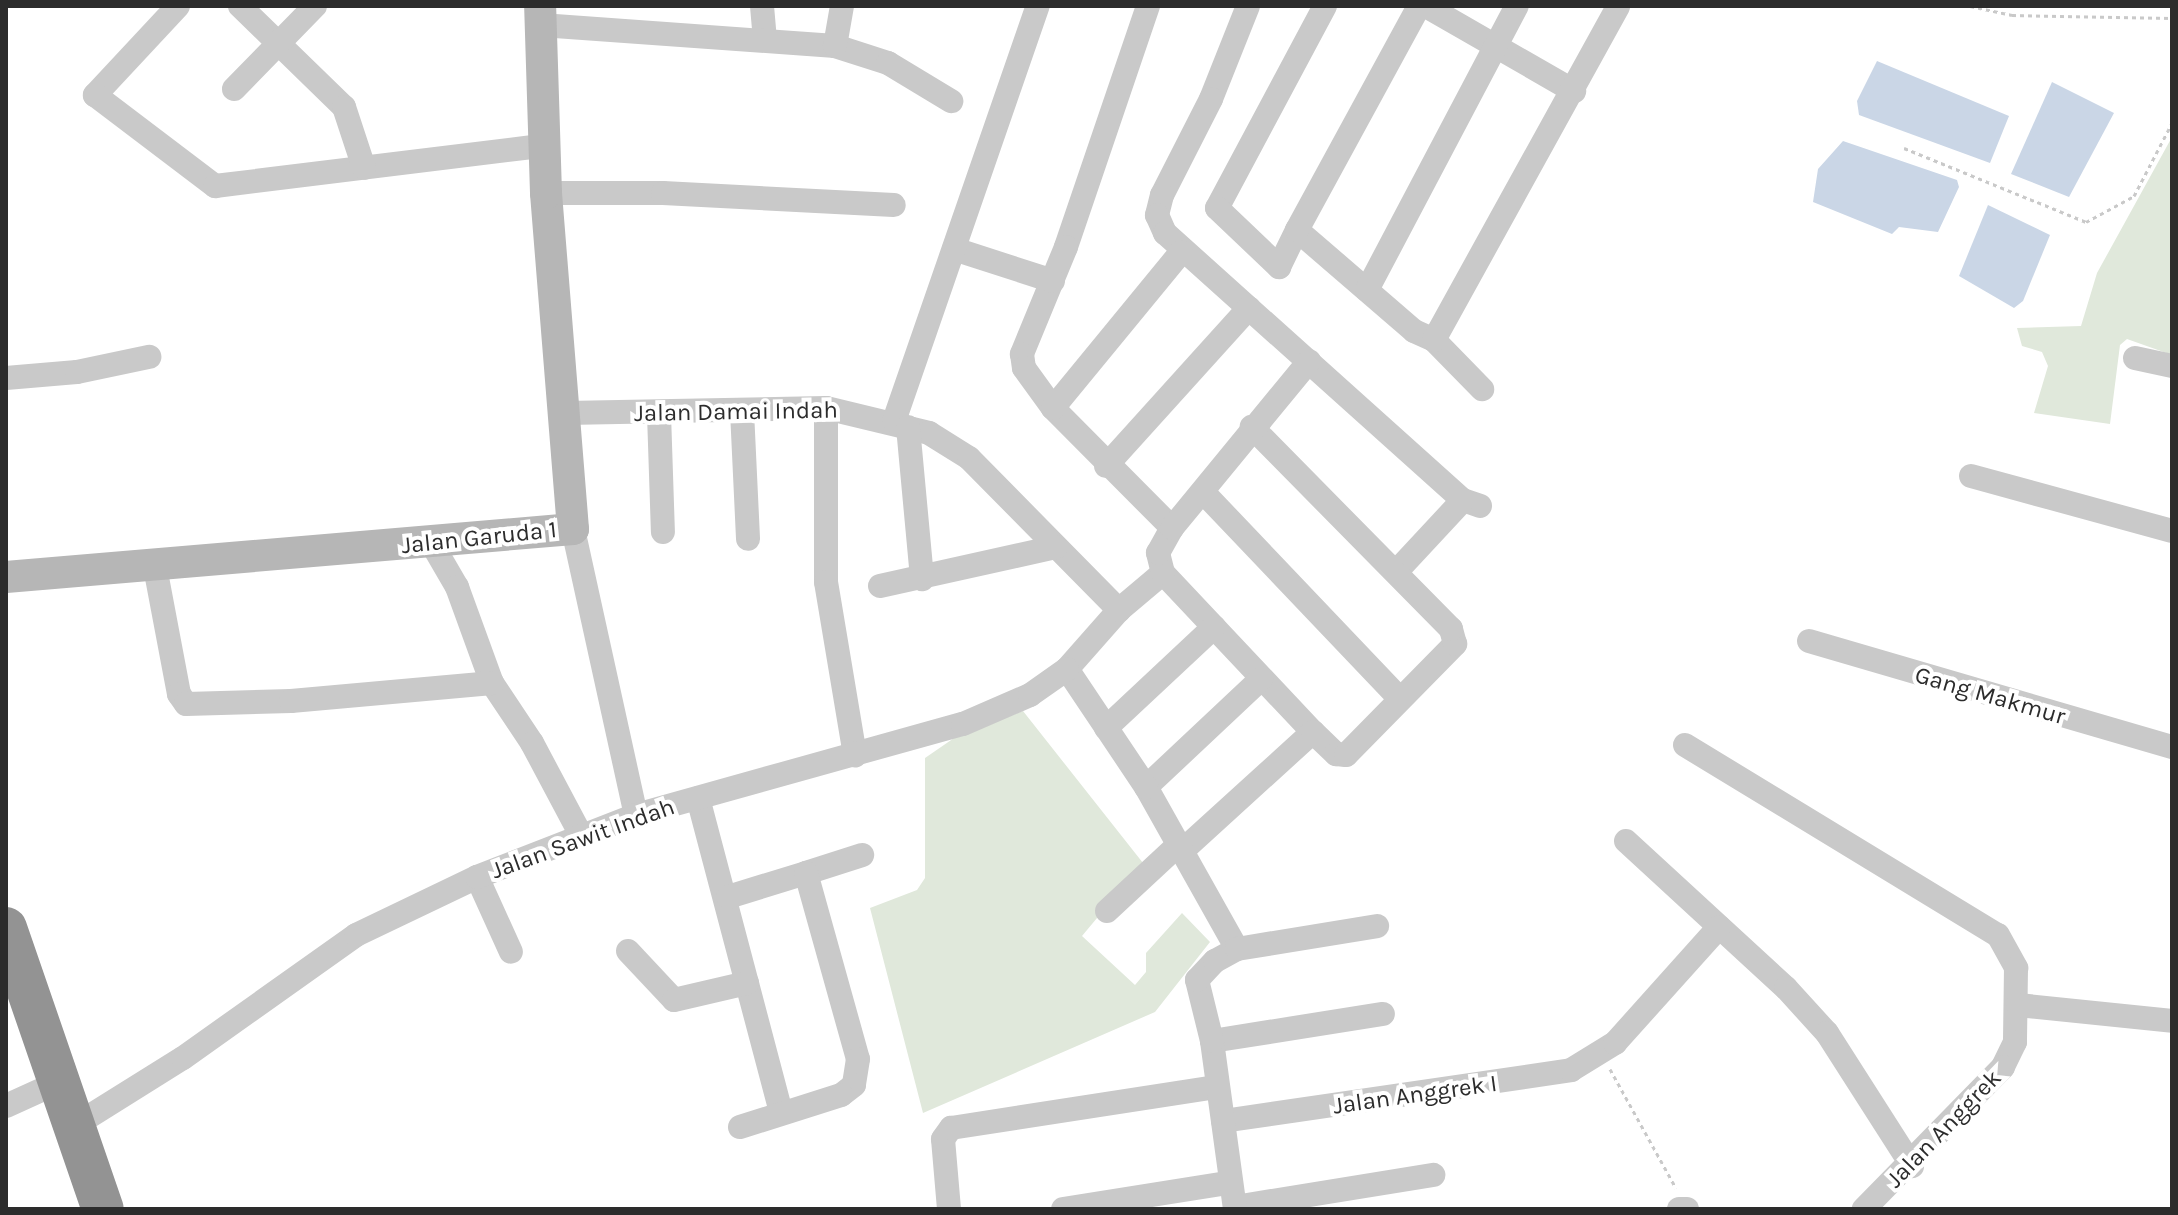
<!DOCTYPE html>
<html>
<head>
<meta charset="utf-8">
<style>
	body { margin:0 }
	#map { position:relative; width:2178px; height:1215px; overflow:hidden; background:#fff; font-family:Karla,sans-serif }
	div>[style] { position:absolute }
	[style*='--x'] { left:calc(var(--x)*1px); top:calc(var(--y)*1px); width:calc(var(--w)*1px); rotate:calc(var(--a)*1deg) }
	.green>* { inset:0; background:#e0e8db }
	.water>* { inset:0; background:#cad6e6 }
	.path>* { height:3px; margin-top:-1.5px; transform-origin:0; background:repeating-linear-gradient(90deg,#c9c9c9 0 4px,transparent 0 8px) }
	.street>* { height:24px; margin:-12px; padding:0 12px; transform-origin:12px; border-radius:12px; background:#c9c9c9 }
	.secondary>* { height:32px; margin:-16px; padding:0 16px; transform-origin:16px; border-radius:16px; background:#b6b6b6 }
	.highway>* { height:42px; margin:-21px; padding:0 21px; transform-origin:21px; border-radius:21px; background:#939393 }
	span { translate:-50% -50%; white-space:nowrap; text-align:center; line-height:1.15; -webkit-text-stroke:8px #fff; paint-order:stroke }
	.street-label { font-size:24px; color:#2c2c2c }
	.frame { position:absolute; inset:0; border:8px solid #2c2c2c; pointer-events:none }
</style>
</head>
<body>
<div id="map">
	<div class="green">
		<i style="clip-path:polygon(2172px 137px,2172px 355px,2127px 339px,2120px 345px,2110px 424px,2034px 413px,2048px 366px,2042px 352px,2022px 346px,2017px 328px,2081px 326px,2097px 273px)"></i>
		<i style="clip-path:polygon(1023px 711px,1143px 863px,1082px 936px,1135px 985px,1146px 972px,1146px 953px,1182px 913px,1210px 942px,1155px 1012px,923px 1113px,870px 908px,917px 890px,925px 878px,925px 758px,957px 736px)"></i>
	</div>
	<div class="water">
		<i style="clip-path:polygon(1877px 61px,2009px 116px,1990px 163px,1859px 115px,1857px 101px)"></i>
		<i style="clip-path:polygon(2052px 82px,2114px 113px,2069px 197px,2011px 174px)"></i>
		<i style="clip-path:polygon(1843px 141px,1957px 180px,1959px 187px,1938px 232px,1899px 227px,1892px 234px,1813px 202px,1818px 169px)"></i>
		<i style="clip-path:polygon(1988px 205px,2050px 235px,2023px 301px,2014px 308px,1959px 276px)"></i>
	</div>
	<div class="path">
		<i style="--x:1970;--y:6;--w:43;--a:12.1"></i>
		<i style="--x:2012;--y:15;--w:160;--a:1.1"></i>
		<i style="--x:1904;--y:148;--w:196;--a:22.1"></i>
		<i style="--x:2086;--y:222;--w:55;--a:-28.4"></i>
		<i style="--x:2134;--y:196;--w:82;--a:-62.5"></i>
		<i style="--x:1610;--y:1069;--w:136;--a:61"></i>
	</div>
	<div class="street">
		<i style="--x:178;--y:6;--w:122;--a:133"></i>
		<i style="--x:95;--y:95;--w:151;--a:37.2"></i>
		<i style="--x:215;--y:186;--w:330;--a:-7"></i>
		<i style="--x:240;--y:6;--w:145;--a:44.2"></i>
		<i style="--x:344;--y:107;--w:64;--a:71.8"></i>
		<i style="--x:762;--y:6;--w:34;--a:85"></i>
		<i style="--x:1148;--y:6;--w:255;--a:108.8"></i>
		<i style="--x:1066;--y:247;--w:116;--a:112.4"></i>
		<i style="--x:1022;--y:354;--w:14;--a:82"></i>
		<i style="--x:1024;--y:368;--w:49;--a:54.1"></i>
		<i style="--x:1053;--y:408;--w:169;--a:45.2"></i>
		<i style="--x:1248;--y:6;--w:100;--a:111.7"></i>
		<i style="--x:1211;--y:99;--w:108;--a:117"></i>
		<i style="--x:1162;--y:195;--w:21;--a:104"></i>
		<i style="--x:1157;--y:215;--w:20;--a:66"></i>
		<i style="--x:1165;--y:233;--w:400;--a:41.9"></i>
		<i style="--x:1463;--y:500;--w:18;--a:19"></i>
		<i style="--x:1325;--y:6;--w:229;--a:118.1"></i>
		<i style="--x:1217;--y:208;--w:86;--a:43.6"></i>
		<i style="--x:1279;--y:267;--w:41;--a:-64.1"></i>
		<i style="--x:1297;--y:230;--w:155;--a:40.8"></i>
		<i style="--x:1414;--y:331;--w:22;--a:24"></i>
		<i style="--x:1434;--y:340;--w:69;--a:45.6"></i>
		<i style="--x:1426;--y:6;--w:171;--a:29.9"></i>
		<i style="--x:541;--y:25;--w:295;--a:4.1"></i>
		<i style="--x:835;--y:46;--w:56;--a:17.8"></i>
		<i style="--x:888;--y:63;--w:74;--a:31.1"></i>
		<i style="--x:835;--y:46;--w:41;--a:-80.1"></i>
		<i style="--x:234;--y:89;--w:116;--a:-45.7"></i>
		<i style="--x:546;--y:193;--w:117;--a:0"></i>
		<i style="--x:663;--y:193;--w:231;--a:3"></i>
		<i style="--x:1297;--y:230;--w:255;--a:-61.4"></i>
		<i style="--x:954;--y:249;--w:104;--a:17.9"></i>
		<i style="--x:1367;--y:290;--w:321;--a:-62.2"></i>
		<i style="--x:1434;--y:340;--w:381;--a:-61.1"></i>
		<i style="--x:2135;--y:358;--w:38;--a:12"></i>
		<i style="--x:6;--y:378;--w:71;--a:-4.8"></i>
		<i style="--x:77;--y:372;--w:74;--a:-11.8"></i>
		<i style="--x:826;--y:408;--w:174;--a:90"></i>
		<i style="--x:826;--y:582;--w:176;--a:80.5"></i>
		<i style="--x:1053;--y:408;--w:202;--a:-50.6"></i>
		<i style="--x:742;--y:411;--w:128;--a:87.3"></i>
		<i style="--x:566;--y:413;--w:260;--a:-1.1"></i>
		<i style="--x:826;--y:408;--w:106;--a:13.6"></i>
		<i style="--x:929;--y:433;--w:47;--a:32"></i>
		<i style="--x:969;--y:458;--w:214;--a:45.4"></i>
		<i style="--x:659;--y:414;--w:118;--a:88.1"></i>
		<i style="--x:894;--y:421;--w:439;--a:-70.9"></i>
		<i style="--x:908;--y:427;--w:153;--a:84.7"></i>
		<i style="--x:1106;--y:466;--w:213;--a:-47.9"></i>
		<i style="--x:1971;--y:476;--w:208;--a:15.3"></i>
		<i style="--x:1204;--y:493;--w:284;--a:46.4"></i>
		<i style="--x:573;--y:529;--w:293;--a:77.6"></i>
		<i style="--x:432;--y:544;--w:50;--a:59.8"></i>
		<i style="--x:457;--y:587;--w:102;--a:70"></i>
		<i style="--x:492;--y:683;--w:72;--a:56.3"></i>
		<i style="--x:532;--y:743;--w:106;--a:62"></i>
		<i style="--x:155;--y:567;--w:129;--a:79.3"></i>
		<i style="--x:179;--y:694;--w:12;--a:55"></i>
		<i style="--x:186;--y:704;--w:105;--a:-1.6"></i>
		<i style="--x:291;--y:701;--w:202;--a:-5.1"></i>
		<i style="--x:1396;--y:572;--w:98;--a:-47.1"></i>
		<i style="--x:1163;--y:573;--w:219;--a:46.7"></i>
		<i style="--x:880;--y:586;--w:180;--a:-12.5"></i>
		<i style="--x:1809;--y:641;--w:378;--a:16.3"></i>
		<i style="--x:1106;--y:728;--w:148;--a:-43.1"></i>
		<i style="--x:1685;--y:745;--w:366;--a:31.3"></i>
		<i style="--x:1998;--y:935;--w:38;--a:61"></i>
		<i style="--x:2016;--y:968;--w:74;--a:90.8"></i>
		<i style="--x:2015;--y:1042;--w:28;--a:116"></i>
		<i style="--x:2003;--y:1067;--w:199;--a:134.4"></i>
		<i style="--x:1146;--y:787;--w:158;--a:-43.2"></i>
		<i style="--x:698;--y:798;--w:325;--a:75.2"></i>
		<i style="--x:1626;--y:841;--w:217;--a:42.6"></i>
		<i style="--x:1786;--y:988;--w:61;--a:47.7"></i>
		<i style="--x:1827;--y:1033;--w:158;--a:57.4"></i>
		<i style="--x:1182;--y:851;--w:177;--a:-42.3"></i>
		<i style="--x:1313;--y:732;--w:32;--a:44"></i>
		<i style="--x:1336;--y:754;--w:10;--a:6"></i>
		<i style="--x:1346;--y:755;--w:156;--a:-45.5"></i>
		<i style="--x:1455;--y:644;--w:16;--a:-105"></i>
		<i style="--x:1451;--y:629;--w:284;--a:-134.6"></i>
		<i style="--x:806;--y:873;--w:59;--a:-17.8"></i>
		<i style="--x:477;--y:877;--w:82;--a:65.6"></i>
		<i style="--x:728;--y:897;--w:82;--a:-17.1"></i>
		<i style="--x:806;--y:873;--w:193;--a:74.4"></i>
		<i style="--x:858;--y:1059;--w:26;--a:99"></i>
		<i style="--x:854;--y:1085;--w:16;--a:142"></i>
		<i style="--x:841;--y:1095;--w:106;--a:162.4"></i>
		<i style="--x:1107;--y:911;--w:97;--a:-42.9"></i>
		<i style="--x:1237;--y:949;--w:186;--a:-119.3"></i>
		<i style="--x:1146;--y:787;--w:142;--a:-123.8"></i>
		<i style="--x:1067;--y:669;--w:79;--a:-48.6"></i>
		<i style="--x:1119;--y:610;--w:57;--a:-40.1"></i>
		<i style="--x:1163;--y:573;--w:21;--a:-104"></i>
		<i style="--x:1158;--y:553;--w:29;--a:-61"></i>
		<i style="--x:1172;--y:528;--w:216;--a:-50.6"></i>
		<i style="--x:628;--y:951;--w:67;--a:46.8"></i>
		<i style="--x:674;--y:1000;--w:75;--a:-13.1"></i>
		<i style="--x:2018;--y:1005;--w:155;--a:5.9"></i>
		<i style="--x:1212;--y:1041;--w:173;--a:-9"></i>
		<i style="--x:6;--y:1106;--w:58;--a:-24.4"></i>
		<i style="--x:1223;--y:1121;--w:352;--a:-8.3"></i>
		<i style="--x:1571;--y:1070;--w:52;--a:-31.5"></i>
		<i style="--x:1615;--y:1043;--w:156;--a:-48.1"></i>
		<i style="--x:74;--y:1126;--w:128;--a:-32"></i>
		<i style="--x:183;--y:1058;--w:212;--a:-35.4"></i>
		<i style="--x:356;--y:935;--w:134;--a:-25.6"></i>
		<i style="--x:477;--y:877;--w:171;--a:-21.3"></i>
		<i style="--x:636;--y:815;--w:339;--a:-15.6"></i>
		<i style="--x:963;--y:724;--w:73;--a:-23.4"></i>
		<i style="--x:1030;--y:695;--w:45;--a:-35.1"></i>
		<i style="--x:1235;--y:1207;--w:201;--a:-9.2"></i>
		<i style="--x:949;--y:1209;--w:70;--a:-94.9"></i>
		<i style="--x:943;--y:1139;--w:14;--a:-54"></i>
		<i style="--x:951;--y:1128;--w:269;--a:-8.8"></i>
		<i style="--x:1063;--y:1209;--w:167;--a:-9"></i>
		<i style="--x:1235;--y:1209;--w:170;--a:-97.8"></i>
		<i style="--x:1212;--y:1041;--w:63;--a:-103.8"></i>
		<i style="--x:1197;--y:980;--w:26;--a:-47"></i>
		<i style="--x:1215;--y:961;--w:25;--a:-29"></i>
		<i style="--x:1237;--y:949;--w:142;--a:-9.3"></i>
		<i style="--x:1679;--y:1209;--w:8;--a:0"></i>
	</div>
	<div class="secondary">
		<i style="--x:6;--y:577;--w:569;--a:-4.84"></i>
		<i style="--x:573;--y:529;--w:337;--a:-94.6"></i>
		<i style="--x:546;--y:193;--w:187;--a:-91.8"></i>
	</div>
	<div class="highway">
		<i style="--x:6;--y:928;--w:297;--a:71"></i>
	</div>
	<div class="street-label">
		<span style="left:736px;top:412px;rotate:-1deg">Jalan Damai Indah</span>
		<span style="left:479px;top:538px;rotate:-6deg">Jalan Garuda 1</span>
		<span style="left:1990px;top:696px;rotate:16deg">Gang Makmur</span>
		<span style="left:583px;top:839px;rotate:-20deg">Jalan Sawit Indah</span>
		<span style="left:1415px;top:1095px;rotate:-8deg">Jalan Anggrek I</span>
		<span style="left:1944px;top:1129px;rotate:-46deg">Jalan Anggrek</span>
	</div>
	<div class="frame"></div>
</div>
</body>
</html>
